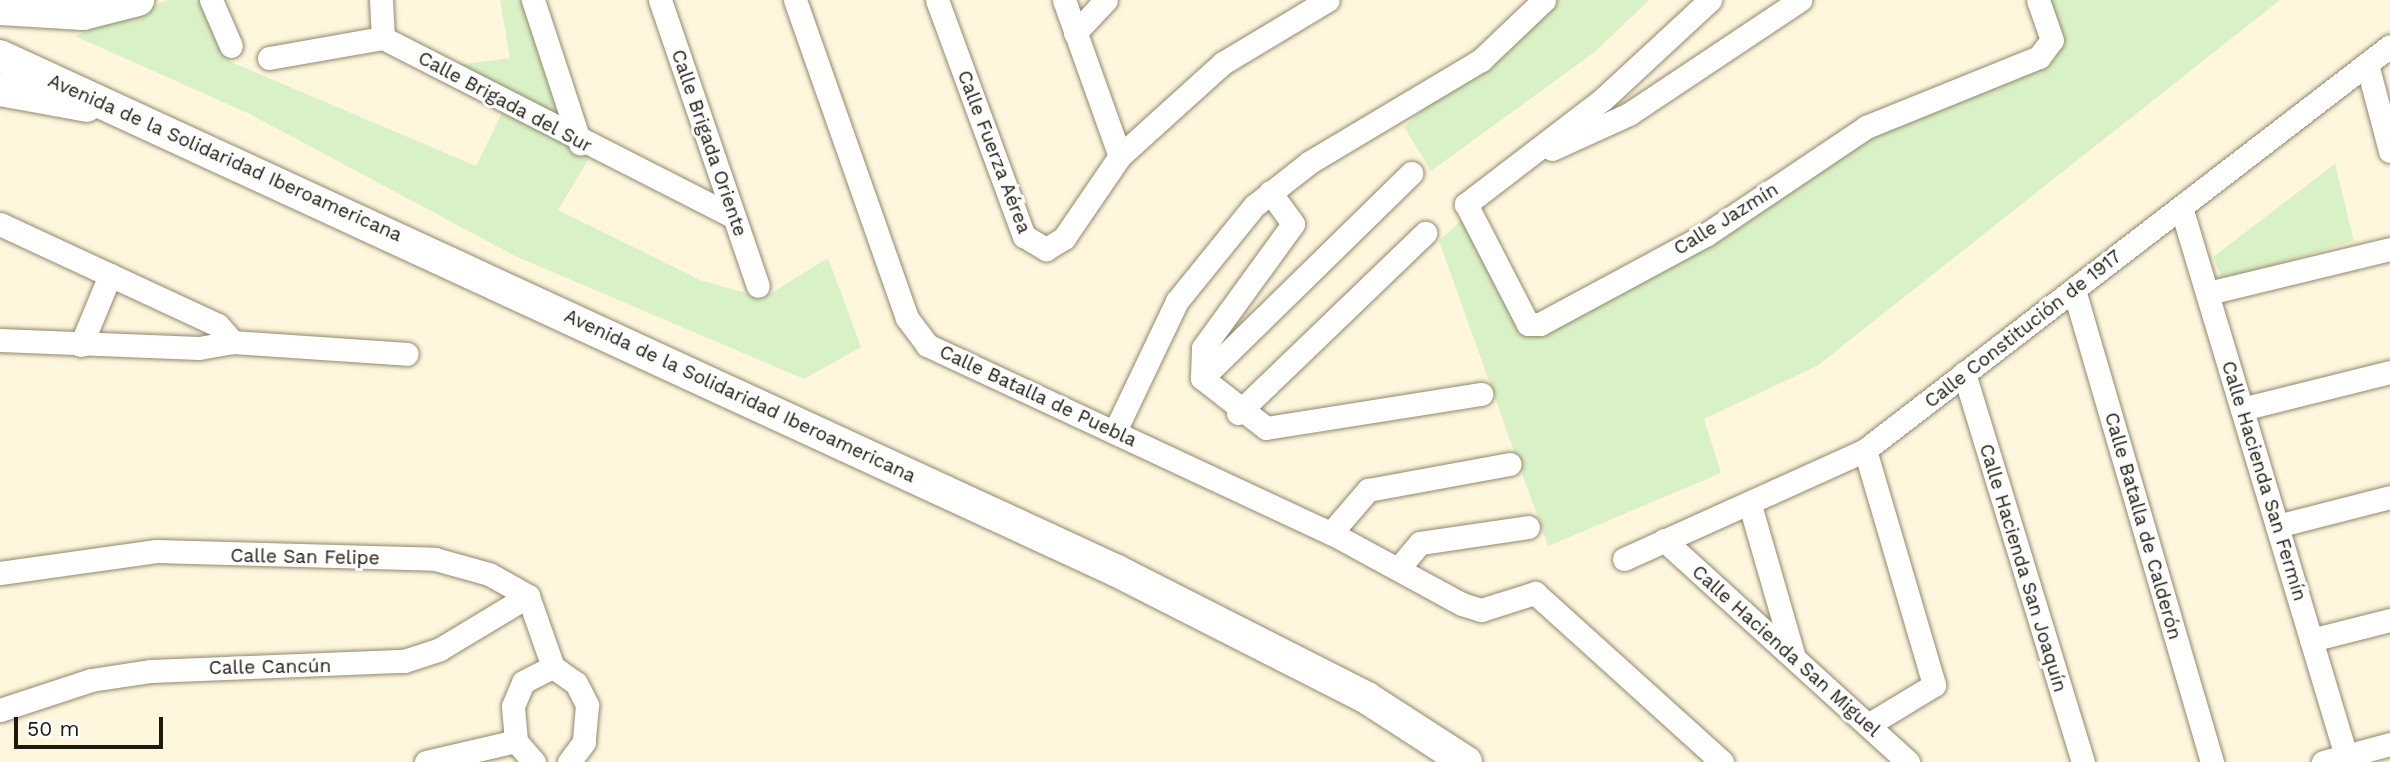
<!DOCTYPE html>
<html>
<head>
<meta charset="utf-8">
<style>
	body { margin:0 }
	#map { position:relative; width:2390px; height:762px; overflow:hidden; background:#fef6dd; font-family:"Work Sans",sans-serif }
	div>[style] { position:absolute }
	[style*='--x'] { left:calc(var(--x)*1px); top:calc(var(--y)*1px); width:calc(var(--w)*1px); rotate:calc(var(--a)*1deg) }
	.green>* { inset:0; background:#d9f1c6 }
	.roads { filter:drop-shadow(0 0 2px #91886c) drop-shadow(0 0 2px #91886c) }
	.minor>* { height:23px; margin:-11.5px; padding:0 11.5px; transform-origin:11.5px; border-radius:11.5px; background:#fff }
	.highway>* { height:32px; margin:-16px; padding:0 16px; transform-origin:16px; border-radius:16px; background:#fff }
	span { translate:-50% -50%; white-space:nowrap; text-align:center; line-height:1.15; -webkit-text-stroke:6px #fff; paint-order:stroke }
	.street-label { font-size:19px; color:#1d190e }
	.scale { position:absolute; left:14px; top:717px; width:149px; height:32px; box-sizing:border-box; border:4px solid #1d190e; border-top:0; padding-left:9px; font-size:21px; line-height:24px; white-space:nowrap; color:#1d190e; -webkit-text-stroke:5px #fff; paint-order:stroke }
</style>
</head>
<body>
<div id="map">
	<div class="green">
		<i style="clip-path:polygon(168px 0,204px 0,229px 61px,476px 166px,502px 113px,591px 155px,558px 210px,700px 280px,763px 298px,828px 258px,861px 347px,804px 379px,515px 256px,250px 114px,75px 36px)"></i>
		<i style="clip-path:polygon(500px 0,526px 0,562px 121px,458px 65px,510px 58px)"></i>
		<i style="clip-path:polygon(1544px 0,1649px 0,1596px 51px,1431px 171px,1404px 127px)"></i>
		<i style="clip-path:polygon(2038px 0,2280px 0,1817px 366px,1704px 419px,1721px 473px,1548px 546px,1439px 241px,1467px 215px,1528px 323px,1707px 234px,1866px 127px,2045px 53px)"></i>
		<i style="clip-path:polygon(2335px 164px,2354px 241px,2223px 280px,2213px 257px)"></i>
	</div>
	<div class="roads">
		<div class="minor">
			<i style="--x:211;--y:0;--w:50;--a:66.5"></i>
			<i style="--x:381;--y:0;--w:38;--a:87"></i>
			<i style="--x:533;--y:0;--w:151;--a:71.8"></i>
			<i style="--x:660;--y:0;--w:302;--a:71.1"></i>
			<i style="--x:795;--y:0;--w:337;--a:70.6"></i>
			<i style="--x:907;--y:318;--w:34;--a:53"></i>
			<i style="--x:927;--y:345;--w:446;--a:25"></i>
			<i style="--x:1331;--y:533;--w:149;--a:28.5"></i>
			<i style="--x:1462;--y:604;--w:20;--a:18"></i>
			<i style="--x:1481;--y:610;--w:57;--a:-17.5"></i>
			<i style="--x:1535;--y:593;--w:252;--a:42.1"></i>
			<i style="--x:937;--y:0;--w:252;--a:69.8"></i>
			<i style="--x:1024;--y:236;--w:26;--a:31"></i>
			<i style="--x:1046;--y:249;--w:21;--a:-31"></i>
			<i style="--x:1064;--y:238;--w:99;--a:-55.7"></i>
			<i style="--x:1120;--y:156;--w:139;--a:-42.1"></i>
			<i style="--x:1223;--y:63;--w:122;--a:-31"></i>
			<i style="--x:1064;--y:0;--w:166;--a:70.3"></i>
			<i style="--x:1710;--y:0;--w:146;--a:137.2"></i>
			<i style="--x:1603;--y:99;--w:173;--a:142.5"></i>
			<i style="--x:1466;--y:204;--w:135;--a:62.7"></i>
			<i style="--x:1528;--y:324;--w:12;--a:0"></i>
			<i style="--x:1540;--y:324;--w:190;--a:-28.3"></i>
			<i style="--x:1707;--y:234;--w:192;--a:-33.9"></i>
			<i style="--x:1866;--y:127;--w:187;--a:-22"></i>
			<i style="--x:2039;--y:57;--w:21;--a:-53"></i>
			<i style="--x:2052;--y:40;--w:42;--a:-109.3"></i>
			<i style="--x:1075;--y:33;--w:45;--a:-46.8"></i>
			<i style="--x:269;--y:58;--w:116;--a:-10"></i>
			<i style="--x:383;--y:38;--w:393;--a:27"></i>
			<i style="--x:2367;--y:64;--w:90;--a:75.2"></i>
			<i style="--x:1552;--y:149;--w:85;--a:-24.4"></i>
			<i style="--x:1629;--y:114;--w:206;--a:-33.7"></i>
			<i style="--x:1270;--y:192;--w:39;--a:54"></i>
			<i style="--x:1293;--y:224;--w:153;--a:126"></i>
			<i style="--x:1203;--y:348;--w:30;--a:92"></i>
			<i style="--x:1202;--y:378;--w:81;--a:38"></i>
			<i style="--x:1266;--y:428;--w:218;--a:-9"></i>
			<i style="--x:2181;--y:207;--w:573;--a:73.27"></i>
			<i style="--x:0;--y:224;--w:240;--a:24.9"></i>
			<i style="--x:218;--y:325;--w:23;--a:49"></i>
			<i style="--x:2074;--y:290;--w:492;--a:73.7"></i>
			<i style="--x:2208;--y:293;--w:187;--a:-13.6"></i>
			<i style="--x:0;--y:340;--w:199;--a:2.3"></i>
			<i style="--x:199;--y:348;--w:35;--a:-10"></i>
			<i style="--x:233;--y:342;--w:174;--a:3.9"></i>
			<i style="--x:81;--y:345;--w:76;--a:-67.5"></i>
			<i style="--x:1964;--y:373;--w:407;--a:73"></i>
			<i style="--x:1202;--y:378;--w:293;--a:-44.4"></i>
			<i style="--x:2242;--y:409;--w:153;--a:-14"></i>
			<i style="--x:1238;--y:413;--w:260;--a:-43.9"></i>
			<i style="--x:1115;--y:431;--w:144;--a:-64.5"></i>
			<i style="--x:1177;--y:301;--w:122;--a:-51"></i>
			<i style="--x:1254;--y:206;--w:71;--a:-38.2"></i>
			<i style="--x:1310;--y:162;--w:199;--a:-30.8"></i>
			<i style="--x:1481;--y:60;--w:87;--a:-43.6"></i>
			<i style="--x:1865;--y:450;--w:245;--a:73.6"></i>
			<i style="--x:1934;--y:685;--w:77;--a:148.8"></i>
			<i style="--x:1750;--y:505;--w:155;--a:73.9"></i>
			<i style="--x:2277;--y:526;--w:117;--a:-14.4"></i>
			<i style="--x:1331;--y:533;--w:57;--a:-49.3"></i>
			<i style="--x:1368;--y:490;--w:144;--a:-10.4"></i>
			<i style="--x:1664;--y:540;--w:330;--a:42.3"></i>
			<i style="--x:1624;--y:559;--w:265;--a:-24.3"></i>
			<i style="--x:1865;--y:450;--w:662;--a:-37.58"></i>
			<i style="--x:1398;--y:569;--w:34;--a:-50"></i>
			<i style="--x:1420;--y:543;--w:109;--a:-8.4"></i>
			<i style="--x:0;--y:573;--w:158;--a:-8"></i>
			<i style="--x:156;--y:551;--w:279;--a:1.6"></i>
			<i style="--x:435;--y:559;--w:56;--a:15.5"></i>
			<i style="--x:489;--y:574;--w:45;--a:29.4"></i>
			<i style="--x:528;--y:596;--w:75;--a:70.6"></i>
			<i style="--x:2311;--y:640;--w:81;--a:-14.2"></i>
			<i style="--x:0;--y:710;--w:96;--a:-18.2"></i>
			<i style="--x:91;--y:680;--w:61;--a:-8.5"></i>
			<i style="--x:151;--y:671;--w:253;--a:-2.3"></i>
			<i style="--x:404;--y:661;--w:38;--a:-18"></i>
			<i style="--x:440;--y:649;--w:103;--a:-31.1"></i>
			<i style="--x:426;--y:762;--w:92;--a:-13.1"></i>
			<i style="--x:534;--y:762;--w:28;--a:-131"></i>
			<i style="--x:516;--y:741;--w:35;--a:-95"></i>
			<i style="--x:513;--y:706;--w:26;--a:-67"></i>
			<i style="--x:523;--y:682;--w:34;--a:-27"></i>
			<i style="--x:553;--y:667;--w:28;--a:35"></i>
			<i style="--x:576;--y:683;--w:25;--a:63"></i>
			<i style="--x:587;--y:705;--w:37;--a:95"></i>
			<i style="--x:584;--y:742;--w:25;--a:127"></i>
			<i style="--x:2323;--y:762;--w:69;--a:-15"></i>
		</div>
		<div class="highway">
			<i style="--x:0;--y:9;--w:83;--a:3.4"></i>
			<i style="--x:83;--y:14;--w:57;--a:-14.3"></i>
			<i style="--x:0;--y:56;--w:1230;--a:24.75"></i>
			<i style="--x:1117;--y:571;--w:280;--a:26.9"></i>
			<i style="--x:1367;--y:698;--w:118;--a:32.9"></i>
			<i style="--x:0;--y:90;--w:88;--a:10.4"></i>
		</div>
	</div>
	<div class="street-label">
		<span style="left:505px;top:102px;rotate:28deg">Calle Brigada del Sur</span>
		<span style="left:709px;top:143px;rotate:71deg">Calle Brigada Oriente</span>
		<span style="left:994px;top:152px;rotate:69deg">Calle Fuerza Aérea</span>
		<span style="left:225px;top:158px;rotate:24deg">Avenida de la Solidaridad Iberoamericana</span>
		<span style="left:1726px;top:219px;rotate:-32deg">Calle Jazmín</span>
		<span style="left:2023px;top:329px;rotate:-38deg">Calle Constitución de 1917</span>
		<span style="left:740px;top:396px;rotate:25deg">Avenida de la Solidaridad Iberoamericana</span>
		<span style="left:1038px;top:396px;rotate:25deg">Calle Batalla de Puebla</span>
		<span style="left:2264px;top:481px;rotate:73deg">Calle Hacienda San Fermín</span>
		<span style="left:2143px;top:526px;rotate:74deg">Calle Batalla de Calderón</span>
		<span style="left:305px;top:557px;rotate:1deg">Calle San Felipe</span>
		<span style="left:2023px;top:568px;rotate:73deg">Calle Hacienda San Joaquín</span>
		<span style="left:1786px;top:651px;rotate:42deg">Calle Hacienda San Miguel</span>
		<span style="left:270px;top:667px;rotate:-1deg">Calle Cancún</span>
	</div>
	<div class="scale">50 m</div>
</div>
</body>
</html>
